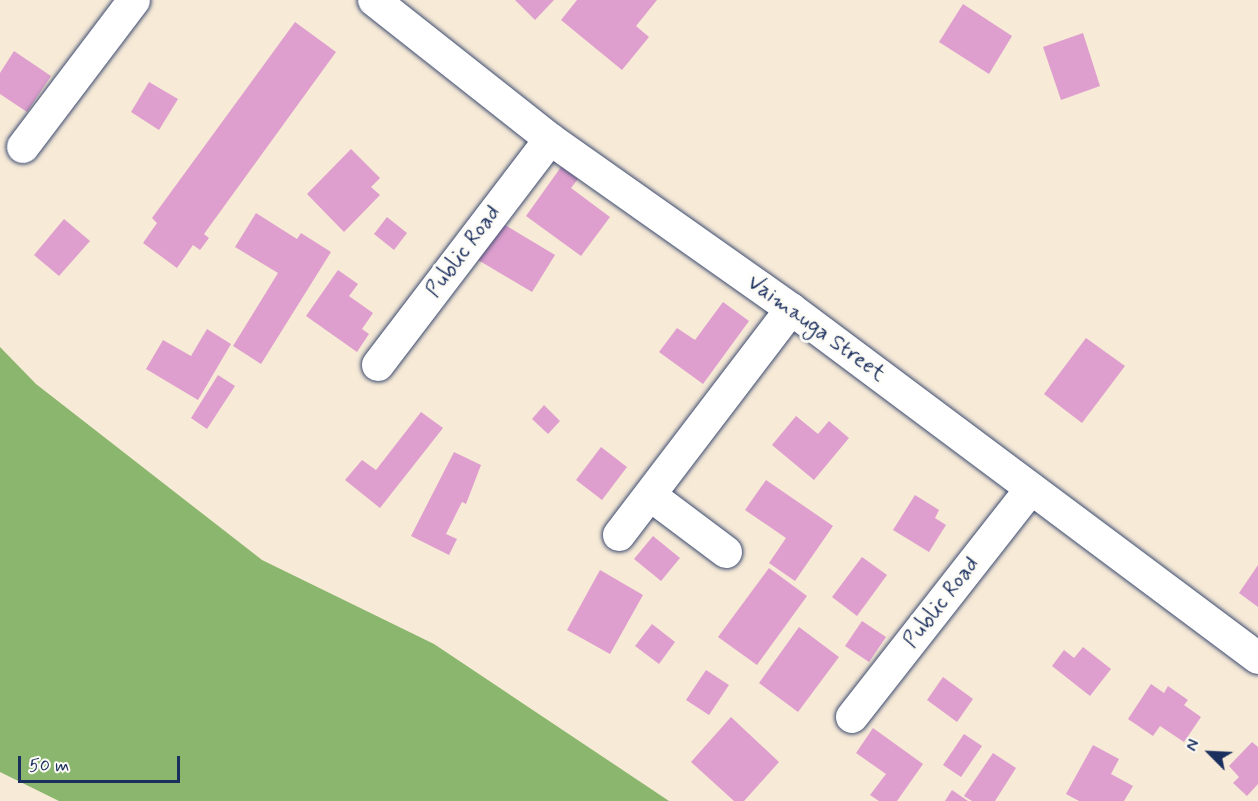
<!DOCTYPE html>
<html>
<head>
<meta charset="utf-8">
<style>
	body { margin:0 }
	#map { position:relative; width:1258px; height:801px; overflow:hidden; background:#f7ead7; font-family:Mynerve,sans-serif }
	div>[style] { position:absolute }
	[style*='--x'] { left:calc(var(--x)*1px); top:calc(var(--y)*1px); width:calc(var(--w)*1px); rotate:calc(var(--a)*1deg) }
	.forest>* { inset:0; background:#8ab66e }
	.building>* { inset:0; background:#de9fce }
	.roads { filter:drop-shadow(0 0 2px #3c4b70) drop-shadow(0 0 2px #3c4b70) }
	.minor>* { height:32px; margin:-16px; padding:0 16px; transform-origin:16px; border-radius:16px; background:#fff }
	span { translate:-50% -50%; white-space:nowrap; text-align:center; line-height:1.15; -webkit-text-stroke:6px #fdfcf7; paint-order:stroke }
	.street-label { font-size:22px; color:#1b2f5e }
	.north { position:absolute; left:1180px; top:723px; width:60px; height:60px; -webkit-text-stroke:4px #fdfcf7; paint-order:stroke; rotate:294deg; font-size:16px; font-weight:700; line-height:24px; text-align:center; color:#1b2f5e }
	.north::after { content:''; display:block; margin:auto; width:21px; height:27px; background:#1b2f5e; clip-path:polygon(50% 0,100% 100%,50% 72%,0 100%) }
	.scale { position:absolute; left:18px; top:756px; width:162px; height:27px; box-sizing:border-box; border:3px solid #1b2f5e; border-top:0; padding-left:8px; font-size:18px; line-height:21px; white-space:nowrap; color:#1b2f5e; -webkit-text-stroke:4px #fdfcf7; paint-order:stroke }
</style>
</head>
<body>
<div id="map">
	<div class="forest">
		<i style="clip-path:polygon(0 347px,36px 384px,262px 560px,434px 644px,669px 801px,59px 801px,0 772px)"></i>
	</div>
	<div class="building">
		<i style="clip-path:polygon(515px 0,554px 0,535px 20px)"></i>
		<i style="clip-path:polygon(577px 0,657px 0,636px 26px,649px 37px,622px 70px,561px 20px)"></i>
		<i style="clip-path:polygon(963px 4px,1012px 36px,989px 74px,939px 42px)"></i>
		<i style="clip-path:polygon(295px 22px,336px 52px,204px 234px,209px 238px,200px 250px,193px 245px,177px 268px,143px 243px,157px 223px,152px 218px)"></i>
		<i style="clip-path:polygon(1083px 33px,1100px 86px,1061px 100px,1043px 47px)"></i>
		<i style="clip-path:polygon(14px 51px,51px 76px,27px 112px,0 94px,0 73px)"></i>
		<i style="clip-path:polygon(149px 82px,178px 99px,159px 130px,131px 112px)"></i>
		<i style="clip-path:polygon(351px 149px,380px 178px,371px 187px,380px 195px,344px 232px,307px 194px)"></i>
		<i style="clip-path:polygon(561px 167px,578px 179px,571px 188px,610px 217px,581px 256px,526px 216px)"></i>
		<i style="clip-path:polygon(256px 213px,297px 239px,301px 233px,331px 252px,261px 364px,233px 346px,278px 273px,235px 247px)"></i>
		<i style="clip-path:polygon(387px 217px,407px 233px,394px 250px,374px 234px)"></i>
		<i style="clip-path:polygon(64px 219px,90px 241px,59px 276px,34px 255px)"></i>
		<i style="clip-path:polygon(500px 222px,555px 255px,532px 292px,478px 260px)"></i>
		<i style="clip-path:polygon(338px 270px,358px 284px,349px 296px,373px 313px,362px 329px,369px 334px,357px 352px,306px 316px)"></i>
		<i style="clip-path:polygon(723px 302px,749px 321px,703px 384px,659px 352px,677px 328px,695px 340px)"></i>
		<i style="clip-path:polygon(207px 329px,231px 344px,198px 400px,146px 369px,163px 340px,191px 356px)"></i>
		<i style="clip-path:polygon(1086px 338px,1125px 366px,1082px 423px,1044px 394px)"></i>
		<i style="clip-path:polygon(218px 375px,235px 386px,207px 429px,191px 418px)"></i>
		<i style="clip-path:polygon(544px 405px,560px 421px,548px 434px,532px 419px)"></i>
		<i style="clip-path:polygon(421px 412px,443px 428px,380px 508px,345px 480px,362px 460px,376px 470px)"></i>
		<i style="clip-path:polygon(796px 416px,818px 434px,829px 421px,849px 438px,814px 480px,772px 445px)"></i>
		<i style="clip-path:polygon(601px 447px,627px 467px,602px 500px,576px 480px)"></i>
		<i style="clip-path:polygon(454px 452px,481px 465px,466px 504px,462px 502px,446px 534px,457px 539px,449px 555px,411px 536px)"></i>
		<i style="clip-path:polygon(766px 480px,833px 526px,795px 581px,769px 563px,786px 538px,745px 510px)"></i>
		<i style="clip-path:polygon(915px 495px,939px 510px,935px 518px,946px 525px,929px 552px,893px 530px)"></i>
		<i style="clip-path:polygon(653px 536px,680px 558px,661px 581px,634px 559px)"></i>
		<i style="clip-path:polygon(862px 557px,887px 575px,857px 616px,832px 597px)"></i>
		<i style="clip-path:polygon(1258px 565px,1258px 607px,1239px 593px)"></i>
		<i style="clip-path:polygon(769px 568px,807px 596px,757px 665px,718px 637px)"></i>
		<i style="clip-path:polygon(600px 570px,643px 595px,610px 654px,567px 630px)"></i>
		<i style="clip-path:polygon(862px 621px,886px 637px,869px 662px,845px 646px)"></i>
		<i style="clip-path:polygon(652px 624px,675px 642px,659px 664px,635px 646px)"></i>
		<i style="clip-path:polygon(799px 627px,839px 657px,798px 712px,759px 683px)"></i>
		<i style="clip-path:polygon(1083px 647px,1111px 669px,1090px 696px,1052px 666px,1064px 650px,1074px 658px)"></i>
		<i style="clip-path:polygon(706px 670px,729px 685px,709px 715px,686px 700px)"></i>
		<i style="clip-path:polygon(943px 677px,973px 699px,957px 722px,927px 700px)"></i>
		<i style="clip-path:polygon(1151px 684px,1164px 693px,1168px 686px,1188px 700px,1184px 705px,1201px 717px,1184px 742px,1160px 726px,1153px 736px,1128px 719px)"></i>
		<i style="clip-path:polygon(731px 717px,779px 762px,744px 801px,734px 801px,691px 762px)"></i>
		<i style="clip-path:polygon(873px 728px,923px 764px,897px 801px,879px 801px,870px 795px,886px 774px,856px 753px)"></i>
		<i style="clip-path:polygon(964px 734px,982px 746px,961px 777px,943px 765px)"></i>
		<i style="clip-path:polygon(1252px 742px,1258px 747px,1258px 784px,1247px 796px,1233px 783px,1239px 777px,1229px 766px)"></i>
		<i style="clip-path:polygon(1093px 745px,1119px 759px,1111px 774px,1133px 786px,1124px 801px,1079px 801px,1066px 794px)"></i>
		<i style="clip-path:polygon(993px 753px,1016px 768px,995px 801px,972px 801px,964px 796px)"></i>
		<i style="clip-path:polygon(952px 790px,968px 801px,945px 801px)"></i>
	</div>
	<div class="roads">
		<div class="minor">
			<i style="--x:374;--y:0;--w:224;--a:38.3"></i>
			<i style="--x:550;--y:139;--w:295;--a:35.2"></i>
			<i style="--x:791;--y:309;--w:583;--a:36.77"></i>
			<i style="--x:23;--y:147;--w:184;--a:-52.9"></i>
			<i style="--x:378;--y:365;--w:284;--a:-52.7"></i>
			<i style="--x:650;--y:495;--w:95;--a:36.9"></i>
			<i style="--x:619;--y:535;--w:284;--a:-52.7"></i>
			<i style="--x:852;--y:717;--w:290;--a:-51.9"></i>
		</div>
	</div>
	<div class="street-label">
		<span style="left:464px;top:252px;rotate:-53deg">Public Road</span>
		<span style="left:816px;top:329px;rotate:36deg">Vaimauga Street</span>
		<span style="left:942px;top:603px;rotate:-52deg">Public Road</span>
	</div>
	<div class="north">N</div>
	<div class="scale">50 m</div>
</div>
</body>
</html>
